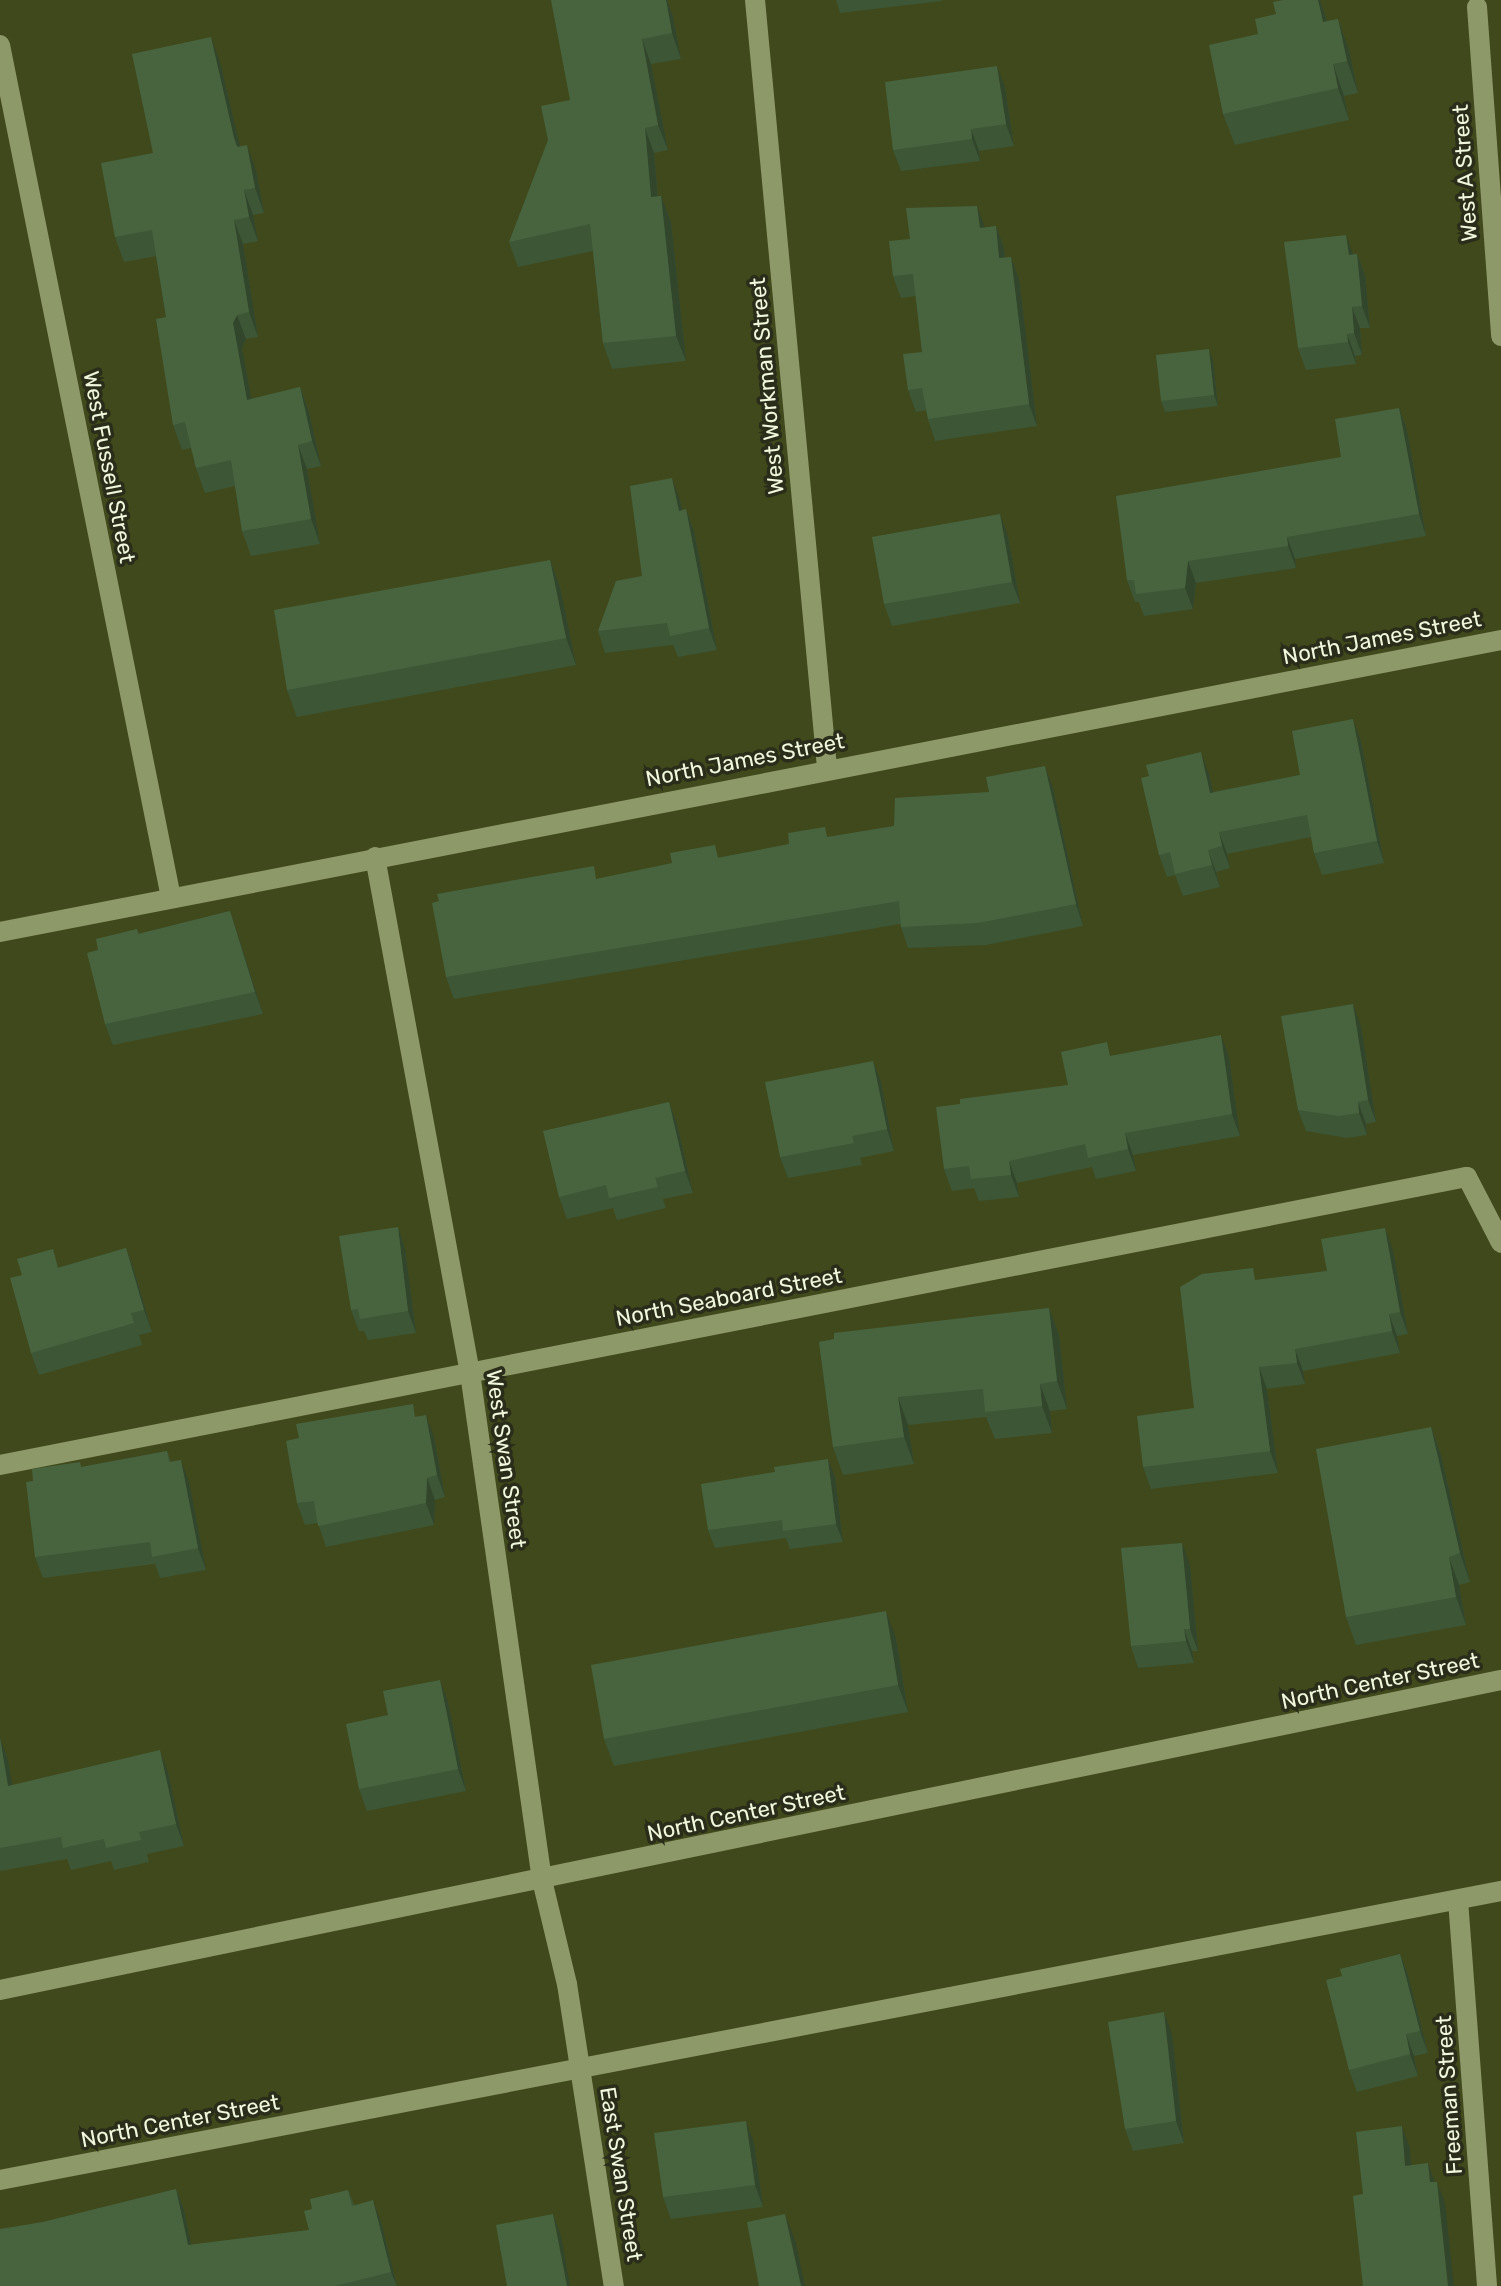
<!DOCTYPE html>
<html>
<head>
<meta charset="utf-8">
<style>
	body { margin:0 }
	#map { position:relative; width:1501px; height:2286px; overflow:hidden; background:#40491c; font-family:Rubik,sans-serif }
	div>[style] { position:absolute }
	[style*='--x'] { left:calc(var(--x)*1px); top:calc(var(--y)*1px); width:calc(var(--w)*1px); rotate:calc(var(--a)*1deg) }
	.minor>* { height:20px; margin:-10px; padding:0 10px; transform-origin:10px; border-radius:10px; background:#8e9969 }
	.wall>* { inset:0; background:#3d5636 }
	.shaded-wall>* { inset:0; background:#32462c }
	.building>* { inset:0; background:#47643f }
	span { translate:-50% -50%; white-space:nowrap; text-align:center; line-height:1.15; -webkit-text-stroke:7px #292d19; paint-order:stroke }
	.street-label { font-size:22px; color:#f0f7dd }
</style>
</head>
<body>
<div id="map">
	<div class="minor">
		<i style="--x:755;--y:0;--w:771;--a:84.64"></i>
		<i style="--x:1477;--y:7;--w:330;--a:85.8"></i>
		<i style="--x:0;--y:45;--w:870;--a:78.66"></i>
		<i style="--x:375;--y:857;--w:525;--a:79.57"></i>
		<i style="--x:470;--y:1373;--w:512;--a:81.92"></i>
		<i style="--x:542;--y:1880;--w:107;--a:76.5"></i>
		<i style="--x:567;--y:1984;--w:306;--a:81.2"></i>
		<i style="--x:0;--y:932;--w:1529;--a:-11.01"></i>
		<i style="--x:0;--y:1465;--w:1495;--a:-11.11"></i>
		<i style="--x:1467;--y:1177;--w:74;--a:62.7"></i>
		<i style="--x:1458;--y:1900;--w:387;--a:85.7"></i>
		<i style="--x:0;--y:1990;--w:1533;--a:-11.67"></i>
		<i style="--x:0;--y:2180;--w:1529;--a:-10.9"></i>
	</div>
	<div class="wall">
		<i style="clip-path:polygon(666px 0,667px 0,673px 17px,681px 59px,651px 64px,668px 150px,654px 153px,658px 196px,661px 196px,671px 222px,686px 361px,612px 369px,603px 343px,593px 251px,518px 267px,509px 242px,570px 100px)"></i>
		<i style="clip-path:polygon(836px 0,942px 0,942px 1px,840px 13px)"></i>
		<i style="clip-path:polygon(1320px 0,1327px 21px,1338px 19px,1349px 50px,1358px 93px,1344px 96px,1349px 120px,1235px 145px,1223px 114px,1258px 34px,1276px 14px)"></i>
		<i style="clip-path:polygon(220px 62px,240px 147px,256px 170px,264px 213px,253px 215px,258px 241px,243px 244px,258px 337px,246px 339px,242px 348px,251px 399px,300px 387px,309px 412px,321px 466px,307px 469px,320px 544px,251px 556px,242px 531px,235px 486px,205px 493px,196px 468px,191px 448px,182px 450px,173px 425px,166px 317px,156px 256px,124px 262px,115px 237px,153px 153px)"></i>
		<i style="clip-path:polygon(1005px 87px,1014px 146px,979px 151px,980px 161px,901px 171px,893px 150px)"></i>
		<i style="clip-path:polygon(996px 226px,1004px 248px,1005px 258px,1011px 257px,1019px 279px,1037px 426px,935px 441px,928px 419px,926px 410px,916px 412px,908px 390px,922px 352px,916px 296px,901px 298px,893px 276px,910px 239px)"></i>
		<i style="clip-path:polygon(1353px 254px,1357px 254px,1365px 275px,1370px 328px,1360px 328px,1362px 355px,1355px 356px,1356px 364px,1306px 370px,1298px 348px)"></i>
		<i style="clip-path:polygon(1213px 360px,1218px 406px,1165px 412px,1161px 401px)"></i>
		<i style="clip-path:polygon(1399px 408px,1407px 430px,1426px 536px,1295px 559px,1296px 568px,1196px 583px,1193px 609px,1144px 616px,1139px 602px,1135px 602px,1127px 580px,1341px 457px)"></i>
		<i style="clip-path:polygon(680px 500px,682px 510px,686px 509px,694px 531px,717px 650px,678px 657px,673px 645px,605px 653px,598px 631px,642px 576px)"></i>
		<i style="clip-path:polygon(1008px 536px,1020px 603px,892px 626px,884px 604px)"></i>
		<i style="clip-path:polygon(550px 560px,560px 587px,576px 665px,297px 717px,287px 690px)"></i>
		<i style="clip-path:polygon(1361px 741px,1384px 863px,1322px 875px,1314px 853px,1311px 837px,1227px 854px,1230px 868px,1216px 872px,1220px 887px,1183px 896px,1175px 875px,1167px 877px,1159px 855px,1209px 774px,1213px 792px,1300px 775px)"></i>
		<i style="clip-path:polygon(1053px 788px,1083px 926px,986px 945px,908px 948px,900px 924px,454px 999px,446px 977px,598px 879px,894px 826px)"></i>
		<i style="clip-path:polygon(230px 911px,263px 1014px,113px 1045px,105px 1024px,98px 950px,137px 929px,139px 934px)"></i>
		<i style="clip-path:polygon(1361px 1026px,1376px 1122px,1366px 1124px,1367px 1135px,1347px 1138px,1306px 1131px,1298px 1110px)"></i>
		<i style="clip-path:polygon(1112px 1055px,1229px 1057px,1240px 1136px,1133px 1155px,1136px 1171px,1096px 1179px,1092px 1167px,1017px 1183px,1019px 1197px,979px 1201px,974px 1188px,952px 1191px,944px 1169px,960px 1104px,1068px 1085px)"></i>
		<i style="clip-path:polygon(873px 1061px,881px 1082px,894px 1151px,860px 1158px,862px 1165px,788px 1178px,780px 1157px)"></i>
		<i style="clip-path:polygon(669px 1102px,677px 1124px,693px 1193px,663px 1199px,666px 1208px,617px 1220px,613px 1208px,567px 1219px,559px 1197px)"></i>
		<i style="clip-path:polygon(398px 1227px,405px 1249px,416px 1333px,368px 1340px,364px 1331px,359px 1331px,351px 1310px)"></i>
		<i style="clip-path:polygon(126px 1248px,134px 1270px,152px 1332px,139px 1335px,142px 1345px,39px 1375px,31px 1353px,22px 1275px,60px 1267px)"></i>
		<i style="clip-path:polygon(1393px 1250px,1408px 1334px,1397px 1336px,1400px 1353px,1303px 1371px,1305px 1384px,1267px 1389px,1278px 1473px,1151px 1489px,1143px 1467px,1194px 1408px,1257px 1280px,1327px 1271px)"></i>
		<i style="clip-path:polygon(1049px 1308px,1059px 1335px,1067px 1409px,1050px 1411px,1052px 1433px,995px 1439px,986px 1417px,908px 1425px,914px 1464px,843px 1475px,833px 1447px,819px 1342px)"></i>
		<i style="clip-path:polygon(417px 1416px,434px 1437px,445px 1497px,435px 1500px,434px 1525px,326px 1547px,318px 1523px,305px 1525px,297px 1503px)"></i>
		<i style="clip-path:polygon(1431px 1427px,1441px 1455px,1470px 1582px,1459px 1585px,1466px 1625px,1356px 1645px,1346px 1617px)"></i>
		<i style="clip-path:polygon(167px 1451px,171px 1462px,189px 1482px,206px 1570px,160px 1578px,155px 1564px,43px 1578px,35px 1557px,33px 1481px,82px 1467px)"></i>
		<i style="clip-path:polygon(775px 1472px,835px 1477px,843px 1542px,790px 1549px,786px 1538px,715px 1548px,708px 1530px)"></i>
		<i style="clip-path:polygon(1190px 1565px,1198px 1651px,1192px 1651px,1194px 1663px,1138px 1668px,1131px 1646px)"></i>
		<i style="clip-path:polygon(896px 1638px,908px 1712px,614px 1766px,604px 1739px)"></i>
		<i style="clip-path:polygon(448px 1702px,466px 1791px,367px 1811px,359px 1789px,388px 1715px)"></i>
		<i style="clip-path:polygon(0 1738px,8px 1760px,12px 1785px,168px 1772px,184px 1846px,147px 1854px,149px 1862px,114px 1870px,111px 1861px,71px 1870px,67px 1859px,0 1871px)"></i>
		<i style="clip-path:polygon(1400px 1954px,1408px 1975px,1428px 2053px,1414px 2056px,1418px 2076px,1357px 2092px,1349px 2070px,1342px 1976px)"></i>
		<i style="clip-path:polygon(1172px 2034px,1184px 2143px,1133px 2151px,1125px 2129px)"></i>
		<i style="clip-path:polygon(754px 2143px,763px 2207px,671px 2219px,663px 2197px)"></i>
		<i style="clip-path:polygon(176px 2189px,184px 2210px,191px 2245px,309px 2230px,312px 2209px,348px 2190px,354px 2205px,381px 2222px,397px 2286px,0 2286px,43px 2222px)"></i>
	</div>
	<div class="shaded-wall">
		<i style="clip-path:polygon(666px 0,667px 0,673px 17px,681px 59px,672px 33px)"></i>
		<i style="clip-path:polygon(1318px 0,1320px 0,1328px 24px,1323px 22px)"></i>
		<i style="clip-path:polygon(1338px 19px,1349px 50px,1358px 93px,1347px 61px)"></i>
		<i style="clip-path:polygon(211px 37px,220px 62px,244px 163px,234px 138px)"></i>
		<i style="clip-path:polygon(642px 39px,651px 64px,668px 150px,658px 125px)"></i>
		<i style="clip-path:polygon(1333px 64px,1344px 96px,1349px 120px,1338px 88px)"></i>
		<i style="clip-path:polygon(997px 66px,1005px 87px,1014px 146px,1006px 124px)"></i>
		<i style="clip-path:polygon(645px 128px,654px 153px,660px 223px,651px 197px)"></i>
		<i style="clip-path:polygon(971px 129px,979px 151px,980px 161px,972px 139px)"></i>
		<i style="clip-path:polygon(247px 145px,256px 170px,264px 213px,255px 188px)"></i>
		<i style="clip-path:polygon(244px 190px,253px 215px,258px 241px,249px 217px)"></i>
		<i style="clip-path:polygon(661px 196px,671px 222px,686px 361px,676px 336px)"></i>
		<i style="clip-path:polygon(977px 206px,985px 228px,980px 228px)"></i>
		<i style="clip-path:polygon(234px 220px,243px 244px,258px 337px,249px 312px)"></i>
		<i style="clip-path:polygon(996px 226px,1004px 248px,1007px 280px,999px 258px)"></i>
		<i style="clip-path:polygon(1346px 235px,1354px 257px,1349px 255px)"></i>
		<i style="clip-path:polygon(1357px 254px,1365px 275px,1370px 328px,1362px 306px)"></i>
		<i style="clip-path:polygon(1011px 257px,1019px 279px,1037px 426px,1029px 404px)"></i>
		<i style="clip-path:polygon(1352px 307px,1360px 328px,1362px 355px,1354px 333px)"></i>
		<i style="clip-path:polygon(237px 315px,246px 339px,242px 348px,256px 424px,247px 400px,233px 323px)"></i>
		<i style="clip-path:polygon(1347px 334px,1355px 356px,1356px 364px,1348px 342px)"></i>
		<i style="clip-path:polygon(1209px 349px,1213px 360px,1218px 406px,1214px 395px)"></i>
		<i style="clip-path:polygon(300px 387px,309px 412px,321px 466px,312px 441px)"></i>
		<i style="clip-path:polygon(1399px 408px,1407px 430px,1426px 536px,1419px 514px)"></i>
		<i style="clip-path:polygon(298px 445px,307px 469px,320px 544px,311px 519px)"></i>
		<i style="clip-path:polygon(672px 478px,680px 500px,687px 532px,679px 511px)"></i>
		<i style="clip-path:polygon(686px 509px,694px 531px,717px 650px,709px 628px)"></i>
		<i style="clip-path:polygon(1000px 514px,1008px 536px,1020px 603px,1012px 582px)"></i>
		<i style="clip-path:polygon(1287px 537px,1295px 559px,1296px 568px,1288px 546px)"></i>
		<i style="clip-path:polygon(550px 560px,560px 587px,576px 665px,566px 638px)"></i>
		<i style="clip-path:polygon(1188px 561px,1196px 583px,1193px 609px,1185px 588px)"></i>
		<i style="clip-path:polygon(1353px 719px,1361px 741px,1384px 863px,1377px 841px)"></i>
		<i style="clip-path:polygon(1201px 752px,1209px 774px,1218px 815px,1210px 793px)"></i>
		<i style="clip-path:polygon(1045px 766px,1053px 788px,1083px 926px,1076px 904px)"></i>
		<i style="clip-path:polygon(1219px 832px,1227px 854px,1230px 868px,1222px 846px)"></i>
		<i style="clip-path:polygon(1208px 850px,1216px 872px,1220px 887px,1212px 865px)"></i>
		<i style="clip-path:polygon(230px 911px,237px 932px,263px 1014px,255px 992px)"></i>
		<i style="clip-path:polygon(1353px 1004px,1361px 1026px,1376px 1122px,1368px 1100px)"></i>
		<i style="clip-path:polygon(1221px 1035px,1229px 1057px,1240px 1136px,1232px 1114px)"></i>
		<i style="clip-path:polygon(873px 1061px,881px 1082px,894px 1151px,887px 1129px)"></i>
		<i style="clip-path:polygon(669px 1102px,677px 1124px,693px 1193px,685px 1171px)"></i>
		<i style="clip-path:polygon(1358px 1102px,1366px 1124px,1367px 1135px,1359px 1113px)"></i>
		<i style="clip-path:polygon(1125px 1133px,1133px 1155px,1136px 1171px,1128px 1149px)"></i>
		<i style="clip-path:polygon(1009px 1161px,1017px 1183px,1019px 1197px,1011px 1175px)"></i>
		<i style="clip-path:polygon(398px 1227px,405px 1249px,416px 1333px,408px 1311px)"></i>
		<i style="clip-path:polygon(1385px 1228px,1393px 1250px,1408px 1334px,1400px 1312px)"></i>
		<i style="clip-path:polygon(126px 1248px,134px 1270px,152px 1332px,144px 1310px)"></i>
		<i style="clip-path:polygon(1049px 1308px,1059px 1335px,1067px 1409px,1057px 1381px)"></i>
		<i style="clip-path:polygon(1389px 1314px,1397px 1336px,1400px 1353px,1392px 1331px)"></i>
		<i style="clip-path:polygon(1295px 1349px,1303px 1371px,1305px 1384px,1297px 1363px)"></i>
		<i style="clip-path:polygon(1259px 1367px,1267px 1389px,1278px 1473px,1270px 1451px)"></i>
		<i style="clip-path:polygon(1040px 1384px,1050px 1411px,1052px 1433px,1042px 1406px)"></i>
		<i style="clip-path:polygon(898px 1397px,908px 1425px,914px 1464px,904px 1437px)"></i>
		<i style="clip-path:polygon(426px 1415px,434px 1437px,445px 1497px,437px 1475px)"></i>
		<i style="clip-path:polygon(1431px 1427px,1441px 1455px,1470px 1582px,1460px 1553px)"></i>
		<i style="clip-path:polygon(828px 1459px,835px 1477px,843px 1542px,836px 1524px)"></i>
		<i style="clip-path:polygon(181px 1460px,189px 1482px,206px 1570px,198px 1548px)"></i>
		<i style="clip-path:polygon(427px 1478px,435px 1500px,434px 1525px,426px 1503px)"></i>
		<i style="clip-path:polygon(1182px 1543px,1190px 1565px,1198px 1651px,1190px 1629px)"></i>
		<i style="clip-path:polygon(1449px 1557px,1459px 1585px,1466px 1625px,1456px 1597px)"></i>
		<i style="clip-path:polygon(886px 1611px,896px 1638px,908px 1712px,898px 1685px)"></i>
		<i style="clip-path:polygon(1184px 1629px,1192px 1651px,1194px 1663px,1186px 1641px)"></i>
		<i style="clip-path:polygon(440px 1680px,448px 1702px,466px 1791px,458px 1769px)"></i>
		<i style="clip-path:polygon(0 1738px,8px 1760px,16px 1807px,8px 1786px)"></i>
		<i style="clip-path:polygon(160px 1750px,168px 1772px,184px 1846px,176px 1824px)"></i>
		<i style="clip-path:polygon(1400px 1954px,1408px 1975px,1428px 2053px,1420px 2031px)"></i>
		<i style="clip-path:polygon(1164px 2012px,1172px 2034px,1184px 2143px,1176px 2121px)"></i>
		<i style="clip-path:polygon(1406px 2034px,1414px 2056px,1418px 2076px,1410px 2054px)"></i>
		<i style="clip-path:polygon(746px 2121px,754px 2143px,763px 2207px,755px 2185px)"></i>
		<i style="clip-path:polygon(1402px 2126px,1410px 2148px,1413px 2188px,1405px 2166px)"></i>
		<i style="clip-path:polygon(1428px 2163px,1436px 2185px,1430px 2182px)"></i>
		<i style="clip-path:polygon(1437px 2182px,1445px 2203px,1454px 2286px,1448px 2286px)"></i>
		<i style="clip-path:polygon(176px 2189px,184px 2210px,196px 2267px,188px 2245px)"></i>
		<i style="clip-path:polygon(373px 2200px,381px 2222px,397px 2286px,391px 2272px)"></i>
		<i style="clip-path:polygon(553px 2214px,561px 2236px,570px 2286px,567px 2286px)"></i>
		<i style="clip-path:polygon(785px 2214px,796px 2243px,805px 2286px,801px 2286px)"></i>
	</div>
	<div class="building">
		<i style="clip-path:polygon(551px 0,666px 0,672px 33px,642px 39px,658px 125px,645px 128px,651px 197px,661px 196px,676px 336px,603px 343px,590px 224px,509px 242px,548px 140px,541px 106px,570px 100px)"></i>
		<i style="clip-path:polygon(1283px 0,1318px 0,1323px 22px,1338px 19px,1347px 61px,1333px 64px,1338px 88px,1223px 114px,1209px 45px,1258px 34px,1255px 19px,1276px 14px,1273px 2px)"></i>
		<i style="clip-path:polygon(211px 37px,234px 138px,237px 147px,247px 145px,255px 188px,244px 190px,249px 217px,234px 220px,249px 312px,237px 315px,233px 323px,247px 400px,300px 387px,312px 441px,298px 445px,311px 519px,242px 531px,231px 460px,196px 468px,185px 422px,173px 425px,156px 319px,166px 317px,152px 230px,115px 237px,101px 163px,153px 153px,132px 54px)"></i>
		<i style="clip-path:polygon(997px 66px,1006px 124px,971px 129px,972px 139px,893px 150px,885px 82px)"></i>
		<i style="clip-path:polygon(977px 206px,980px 228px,996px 226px,999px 258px,1011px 257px,1029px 404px,928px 419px,922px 388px,908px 390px,903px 354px,922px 352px,913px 274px,893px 276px,889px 241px,910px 239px,906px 208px)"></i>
		<i style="clip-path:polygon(1346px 235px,1349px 255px,1357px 254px,1362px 306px,1352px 307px,1354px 333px,1347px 334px,1348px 342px,1298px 348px,1284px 242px)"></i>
		<i style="clip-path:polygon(1209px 349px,1214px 395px,1161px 401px,1156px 355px)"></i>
		<i style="clip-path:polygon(1399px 408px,1419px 514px,1287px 537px,1288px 546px,1188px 561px,1185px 588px,1136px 594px,1134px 580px,1127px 580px,1116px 496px,1341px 457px,1335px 419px)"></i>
		<i style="clip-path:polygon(672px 478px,679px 511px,686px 509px,709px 628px,670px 636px,667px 623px,598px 631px,616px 581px,642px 576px,630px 486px)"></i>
		<i style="clip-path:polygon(1000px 514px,1012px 582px,884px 604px,872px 537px)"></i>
		<i style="clip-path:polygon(550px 560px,566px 638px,287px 690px,274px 610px)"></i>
		<i style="clip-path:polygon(1353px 719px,1377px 841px,1314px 853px,1307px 815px,1219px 832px,1222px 846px,1208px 850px,1212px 865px,1175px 874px,1170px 852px,1159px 855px,1141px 778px,1149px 776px,1146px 765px,1201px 752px,1210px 793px,1300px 775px,1292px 731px)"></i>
		<i style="clip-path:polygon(1045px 766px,1076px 904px,978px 923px,901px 927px,899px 901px,446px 977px,432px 903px,439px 901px,437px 894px,594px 866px,596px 879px,672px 863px,670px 853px,715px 845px,718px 858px,789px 844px,788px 833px,825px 827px,827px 837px,894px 826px,895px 798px,989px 792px,986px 777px)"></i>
		<i style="clip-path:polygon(230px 911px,255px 992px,105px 1024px,87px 953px,98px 950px,96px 939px,137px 929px,138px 934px)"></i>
		<i style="clip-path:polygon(1353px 1004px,1368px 1100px,1358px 1102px,1359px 1113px,1339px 1116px,1298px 1110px,1281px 1016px)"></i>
		<i style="clip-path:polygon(1221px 1035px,1232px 1114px,1125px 1133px,1128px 1149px,1088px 1158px,1085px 1144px,1009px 1161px,1011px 1175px,971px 1179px,969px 1166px,944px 1169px,936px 1107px,960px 1104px,960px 1099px,1068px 1085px,1061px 1052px,1107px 1042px,1110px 1056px)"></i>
		<i style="clip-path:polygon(873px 1061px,887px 1129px,852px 1136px,854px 1143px,780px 1157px,765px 1082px)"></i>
		<i style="clip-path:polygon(669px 1102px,685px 1171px,655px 1178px,658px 1187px,609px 1198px,606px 1185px,559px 1197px,543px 1131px)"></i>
		<i style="clip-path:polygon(398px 1227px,408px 1311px,360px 1319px,358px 1309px,351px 1310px,339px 1236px)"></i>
		<i style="clip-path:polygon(1385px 1228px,1400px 1312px,1389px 1314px,1392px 1331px,1295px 1349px,1297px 1363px,1259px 1367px,1270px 1451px,1143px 1467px,1137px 1416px,1194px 1408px,1180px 1287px,1202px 1274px,1253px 1268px,1255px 1280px,1327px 1271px,1321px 1239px)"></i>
		<i style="clip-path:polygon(126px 1248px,144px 1310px,131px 1313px,134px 1323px,31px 1353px,10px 1278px,22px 1275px,17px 1259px,53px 1249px,58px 1268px)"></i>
		<i style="clip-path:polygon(1049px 1308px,1057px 1381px,1040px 1384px,1042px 1406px,985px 1412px,983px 1389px,898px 1397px,904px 1437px,833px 1447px,819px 1342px,834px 1339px,834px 1333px)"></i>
		<i style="clip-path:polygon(413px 1404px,415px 1417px,426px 1415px,437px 1475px,427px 1478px,426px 1503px,318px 1526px,314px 1501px,297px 1503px,286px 1441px,299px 1438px,296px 1424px)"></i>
		<i style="clip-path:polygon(1431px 1427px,1460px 1553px,1449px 1557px,1456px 1597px,1346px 1617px,1316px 1449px)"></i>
		<i style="clip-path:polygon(167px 1451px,169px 1462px,181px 1460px,198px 1548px,152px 1557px,150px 1542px,35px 1557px,26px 1482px,33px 1481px,32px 1469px,80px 1462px,81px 1467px)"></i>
		<i style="clip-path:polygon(828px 1459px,836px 1524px,783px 1531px,782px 1520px,708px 1530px,701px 1484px,775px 1472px,774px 1467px)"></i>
		<i style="clip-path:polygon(1182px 1543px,1190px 1629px,1184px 1629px,1186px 1641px,1131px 1646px,1121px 1548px)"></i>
		<i style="clip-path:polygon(886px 1611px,898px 1685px,604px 1739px,591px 1665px)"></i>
		<i style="clip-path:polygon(440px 1680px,458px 1769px,359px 1789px,346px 1724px,388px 1715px,383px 1691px)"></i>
		<i style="clip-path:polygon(0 1738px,8px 1786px,160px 1750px,176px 1824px,139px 1832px,141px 1840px,106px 1848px,104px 1839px,63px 1848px,61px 1837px,0 1848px)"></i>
		<i style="clip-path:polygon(1400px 1954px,1420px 2031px,1406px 2034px,1410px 2054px,1349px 2070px,1326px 1980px,1342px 1976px,1340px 1969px)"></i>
		<i style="clip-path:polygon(1164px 2012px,1176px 2121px,1125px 2129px,1108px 2022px)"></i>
		<i style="clip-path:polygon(746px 2121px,755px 2185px,663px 2197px,654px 2133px)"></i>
		<i style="clip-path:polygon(1402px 2126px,1405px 2166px,1428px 2163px,1430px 2182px,1437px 2182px,1448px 2286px,1363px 2286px,1353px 2196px,1363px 2194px,1356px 2132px)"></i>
		<i style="clip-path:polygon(176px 2189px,188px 2245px,309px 2230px,304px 2211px,312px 2209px,310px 2199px,348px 2190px,352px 2206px,373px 2200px,391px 2272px,335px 2286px,0 2286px,0 2229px,43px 2222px)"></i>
		<i style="clip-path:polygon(553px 2214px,567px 2286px,507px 2286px,496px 2225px)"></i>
		<i style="clip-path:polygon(785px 2214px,801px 2286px,759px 2286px,747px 2222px)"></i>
	</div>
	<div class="street-label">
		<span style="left:1465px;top:173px;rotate:-94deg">West A Street</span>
		<span style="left:767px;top:386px;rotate:-95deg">West Workman Street</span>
		<span style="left:109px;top:467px;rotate:79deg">West Fussell Street</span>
		<span style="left:1382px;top:638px;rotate:-11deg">North James Street</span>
		<span style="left:745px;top:760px;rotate:-11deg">North James Street</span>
		<span style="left:729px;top:1297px;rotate:-11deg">North Seaboard Street</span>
		<span style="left:506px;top:1459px;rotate:82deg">West Swan Street</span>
		<span style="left:1380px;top:1681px;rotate:-12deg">North Center Street</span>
		<span style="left:746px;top:1813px;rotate:-12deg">North Center Street</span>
		<span style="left:1449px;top:2095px;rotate:-94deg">Freeman Street</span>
		<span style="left:180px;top:2121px;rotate:-11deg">North Center Street</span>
		<span style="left:621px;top:2174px;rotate:81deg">East Swan Street</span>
	</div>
</div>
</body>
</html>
